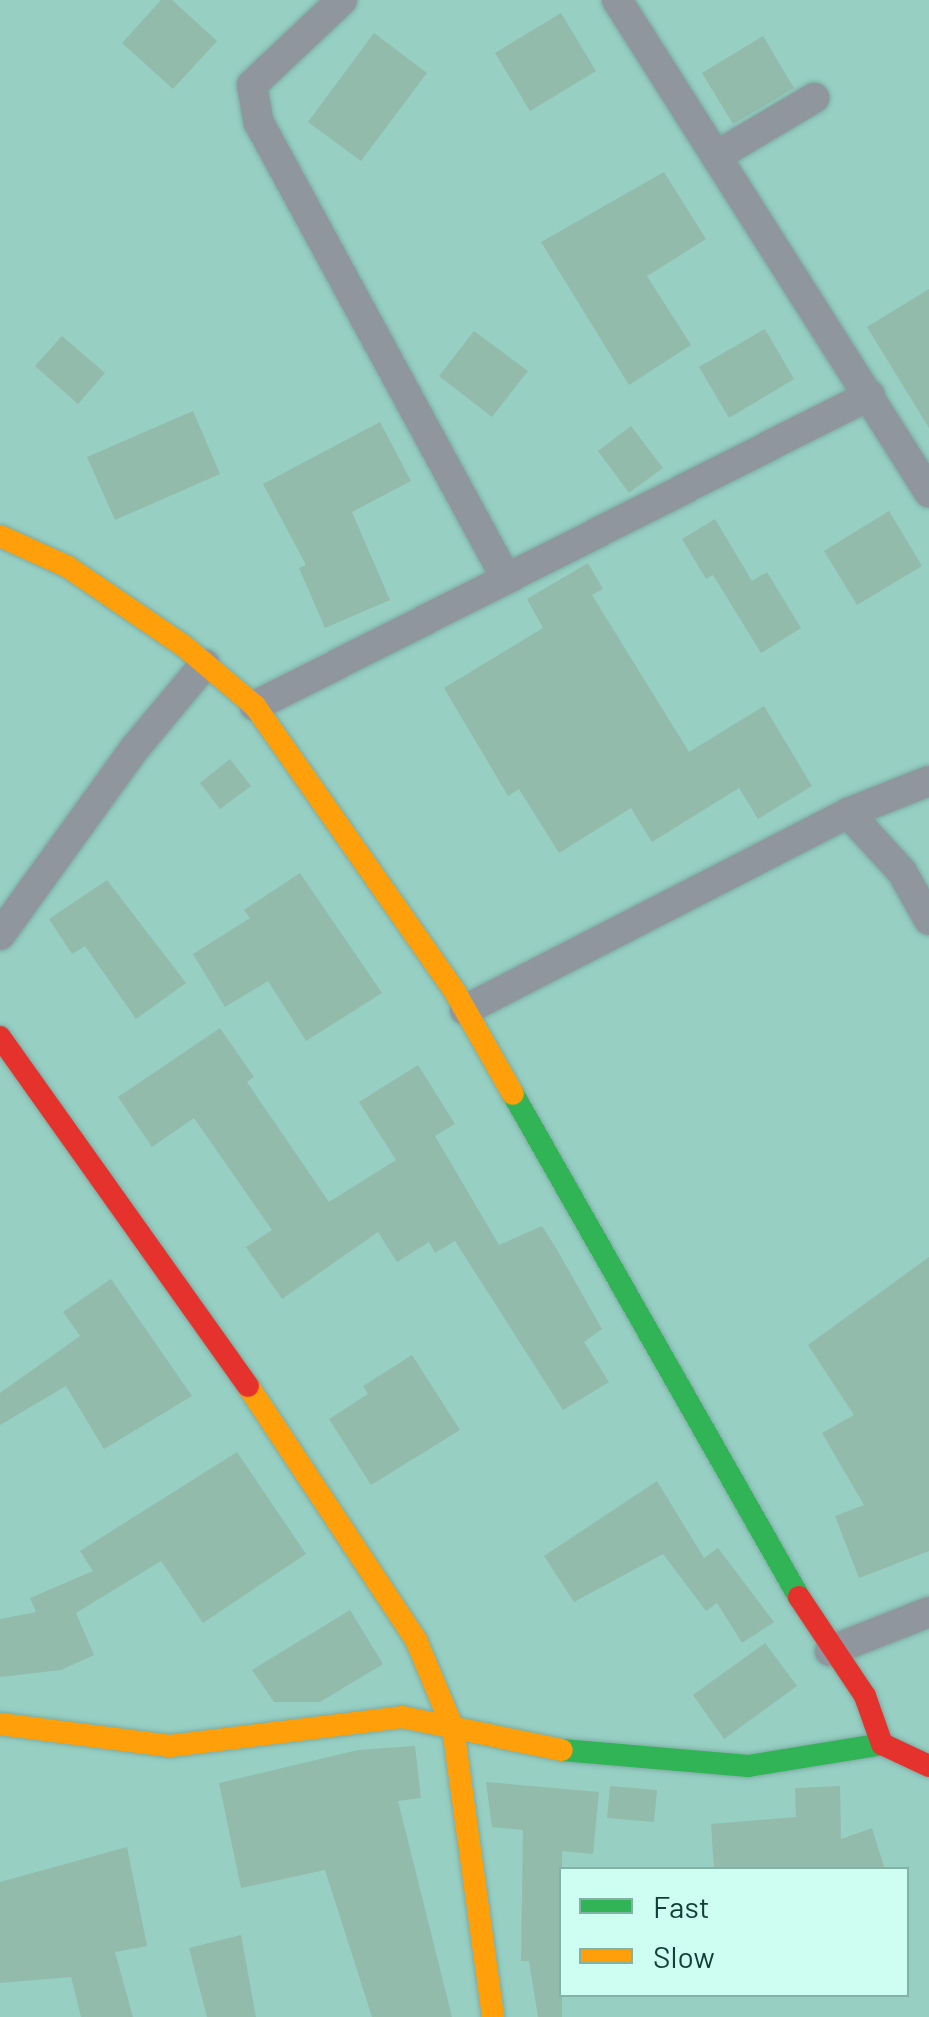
<!DOCTYPE html>
<html>
<head>
<meta charset="utf-8">
<style>
	body { margin:0 }
	#map { position:relative; width:929px; height:2017px; overflow:hidden; background:#97cfc3; font-family:Barlow,sans-serif }
	div>[style] { position:absolute }
	[style*='--x'] { left:calc(var(--x)*1px); top:calc(var(--y)*1px); width:calc(var(--w)*1px); rotate:calc(var(--a)*1deg) }
	.building>* { inset:0; background:#92bbac }
	.roads { filter:drop-shadow(0 0 2px #7daba2) drop-shadow(0 0 2px #7daba2) }
	.street>* { height:30px; margin:-15px; padding:0 15px; transform-origin:15px; border-radius:15px; background:#90969e }
	.fast>* { height:22px; margin:-11px; padding:0 11px; transform-origin:11px; border-radius:11px; background:#30b455 }
	.slow>* { height:22px; margin:-11px; padding:0 11px; transform-origin:11px; border-radius:11px; background:#ff9f0a }
	.jam>* { height:22px; margin:-11px; padding:0 11px; transform-origin:11px; border-radius:11px; background:#e5322d }
	span { translate:-50% -50%; white-space:nowrap; text-align:center; line-height:1.15; -webkit-text-stroke:9px #cefef1; paint-order:stroke }
	.legend { position:absolute; left:559px; top:1867px; width:350px; height:130px; box-sizing:border-box; background:#cefef1; border:2px solid #82b1a6; margin:0; padding:12px 18px; list-style:none; font-size:30px; color:#113e36 }
	.legend li { display:flex; align-items:center; gap:20px; height:50px }
	.legend b { width:50px; border:2px solid #82b1a6 }
</style>
</head>
<body>
<div id="map">
	<div class="building">
		<i style="clip-path:polygon(161px 0,172px 0,217px 41px,173px 89px,122px 43px)"></i>
		<i style="clip-path:polygon(561px 13px,596px 71px,530px 111px,495px 53px)"></i>
		<i style="clip-path:polygon(374px 33px,427px 73px,361px 161px,308px 122px)"></i>
		<i style="clip-path:polygon(763px 36px,794px 88px,733px 124px,702px 73px)"></i>
		<i style="clip-path:polygon(664px 172px,706px 239px,647px 276px,691px 345px,629px 385px,541px 242px)"></i>
		<i style="clip-path:polygon(929px 289px,929px 428px,867px 327px)"></i>
		<i style="clip-path:polygon(765px 329px,794px 379px,729px 418px,699px 367px)"></i>
		<i style="clip-path:polygon(474px 331px,528px 371px,492px 417px,439px 376px)"></i>
		<i style="clip-path:polygon(62px 336px,105px 373px,78px 404px,35px 366px)"></i>
		<i style="clip-path:polygon(193px 411px,220px 474px,115px 520px,87px 457px)"></i>
		<i style="clip-path:polygon(380px 422px,411px 481px,352px 512px,390px 600px,325px 628px,299px 568px,306px 565px,263px 484px)"></i>
		<i style="clip-path:polygon(631px 426px,663px 468px,629px 493px,598px 451px)"></i>
		<i style="clip-path:polygon(889px 511px,922px 566px,857px 605px,824px 551px)"></i>
		<i style="clip-path:polygon(715px 519px,752px 581px,767px 572px,801px 628px,761px 653px,713px 575px,706px 579px,682px 539px)"></i>
		<i style="clip-path:polygon(588px 563px,603px 589px,592px 595px,689px 752px,764px 706px,812px 786px,758px 819px,739px 788px,652px 842px,631px 808px,559px 853px,519px 789px,508px 796px,444px 688px,543px 628px,527px 599px)"></i>
		<i style="clip-path:polygon(230px 759px,251px 786px,220px 809px,200px 783px)"></i>
		<i style="clip-path:polygon(300px 873px,382px 993px,306px 1041px,268px 981px,225px 1007px,193px 954px,250px 918px,244px 910px)"></i>
		<i style="clip-path:polygon(107px 880px,186px 983px,136px 1019px,85px 946px,72px 954px,49px 919px)"></i>
		<i style="clip-path:polygon(220px 1028px,254px 1077px,247px 1082px,329px 1202px,396px 1160px,359px 1102px,418px 1065px,455px 1124px,435px 1136px,499px 1245px,542px 1226px,556px 1248px,602px 1329px,584px 1342px,609px 1382px,563px 1410px,455px 1241px,435px 1253px,429px 1242px,397px 1262px,378px 1232px,282px 1299px,246px 1247px,272px 1230px,194px 1118px,152px 1147px,118px 1097px)"></i>
		<i style="clip-path:polygon(929px 1257px,929px 1551px,859px 1578px,835px 1516px,864px 1505px,822px 1433px,854px 1415px,808px 1345px)"></i>
		<i style="clip-path:polygon(111px 1279px,192px 1396px,104px 1449px,66px 1386px,0 1425px,0 1393px,80px 1336px,63px 1312px)"></i>
		<i style="clip-path:polygon(412px 1355px,460px 1430px,371px 1485px,329px 1419px,368px 1394px,363px 1386px)"></i>
		<i style="clip-path:polygon(237px 1452px,306px 1554px,203px 1623px,161px 1561px,76px 1613px,94px 1655px,61px 1670px,0 1677px,0 1619px,36px 1612px,30px 1598px,93px 1571px,80px 1551px)"></i>
		<i style="clip-path:polygon(657px 1481px,704px 1558px,718px 1548px,774px 1622px,742px 1643px,717px 1603px,706px 1611px,663px 1554px,574px 1602px,544px 1556px)"></i>
		<i style="clip-path:polygon(350px 1610px,383px 1664px,320px 1702px,274px 1702px,252px 1670px)"></i>
		<i style="clip-path:polygon(765px 1643px,797px 1686px,724px 1739px,693px 1695px)"></i>
		<i style="clip-path:polygon(415px 1746px,421px 1798px,398px 1801px,452px 2017px,372px 2017px,325px 1870px,241px 1888px,219px 1783px,358px 1750px)"></i>
		<i style="clip-path:polygon(486px 1782px,599px 1792px,593px 1854px,562px 1851px,562px 2017px,538px 2017px,529px 1961px,521px 1961px,523px 1830px,492px 1827px)"></i>
		<i style="clip-path:polygon(610px 1786px,657px 1790px,654px 1822px,607px 1818px)"></i>
		<i style="clip-path:polygon(840px 1786px,841px 1839px,872px 1828px,885px 1870px,714px 1870px,711px 1824px,796px 1817px,795px 1788px)"></i>
		<i style="clip-path:polygon(127px 1847px,147px 1946px,115px 1952px,133px 2017px,81px 2017px,71px 1977px,0 1983px,0 1882px)"></i>
		<i style="clip-path:polygon(241px 1935px,256px 2017px,207px 2017px,189px 1948px)"></i>
	</div>
	<div class="roads">
		<div class="street">
			<i style="--x:342;--y:0;--w:124;--a:136.6"></i>
			<i style="--x:252;--y:85;--w:39;--a:80"></i>
			<i style="--x:259;--y:123;--w:518;--a:61.5"></i>
			<i style="--x:617;--y:0;--w:583;--a:57.62"></i>
			<i style="--x:718;--y:155;--w:112;--a:-30.7"></i>
			<i style="--x:255;--y:706;--w:689;--a:-26.83"></i>
			<i style="--x:848;--y:813;--w:80;--a:47.5"></i>
			<i style="--x:902;--y:872;--w:55;--a:60.6"></i>
			<i style="--x:0;--y:935;--w:231;--a:-54.2"></i>
			<i style="--x:135;--y:748;--w:109;--a:-50.2"></i>
			<i style="--x:465;--y:1010;--w:431;--a:-27.2"></i>
			<i style="--x:848;--y:813;--w:87;--a:-21.6"></i>
			<i style="--x:830;--y:1651;--w:106;--a:-21.5"></i>
		</div>
		<div class="fast">
			<i style="--x:513;--y:1094;--w:579;--a:60.38"></i>
			<i style="--x:562;--y:1750;--w:187;--a:4.9"></i>
			<i style="--x:748;--y:1766;--w:136;--a:-9.3"></i>
		</div>
		<div class="slow">
			<i style="--x:0;--y:536;--w:75;--a:24.5"></i>
			<i style="--x:68;--y:567;--w:140;--a:34.3"></i>
			<i style="--x:184;--y:646;--w:93;--a:40.2"></i>
			<i style="--x:255;--y:706;--w:349;--a:55"></i>
			<i style="--x:455;--y:992;--w:117;--a:60.4"></i>
			<i style="--x:248;--y:1386;--w:305;--a:56.5"></i>
			<i style="--x:416;--y:1640;--w:95;--a:67.2"></i>
			<i style="--x:453;--y:1728;--w:292;--a:82.1"></i>
			<i style="--x:0;--y:1724;--w:171;--a:7.4"></i>
			<i style="--x:170;--y:1746;--w:234;--a:-7.1"></i>
			<i style="--x:402;--y:1717;--w:163;--a:11.7"></i>
		</div>
		<div class="jam">
			<i style="--x:0;--y:1037;--w:428;--a:54.6"></i>
			<i style="--x:799;--y:1597;--w:119;--a:56.3"></i>
			<i style="--x:865;--y:1696;--w:51;--a:70.5"></i>
			<i style="--x:882;--y:1744;--w:52;--a:25.1"></i>
		</div>
	</div>
	<ul class="legend">
	<li><b style="height:12px;background:#30b455"></b>Fast</li>
	<li><b style="height:12px;background:#ff9f0a"></b>Slow</li>
	</ul>
</div>
</body>
</html>
